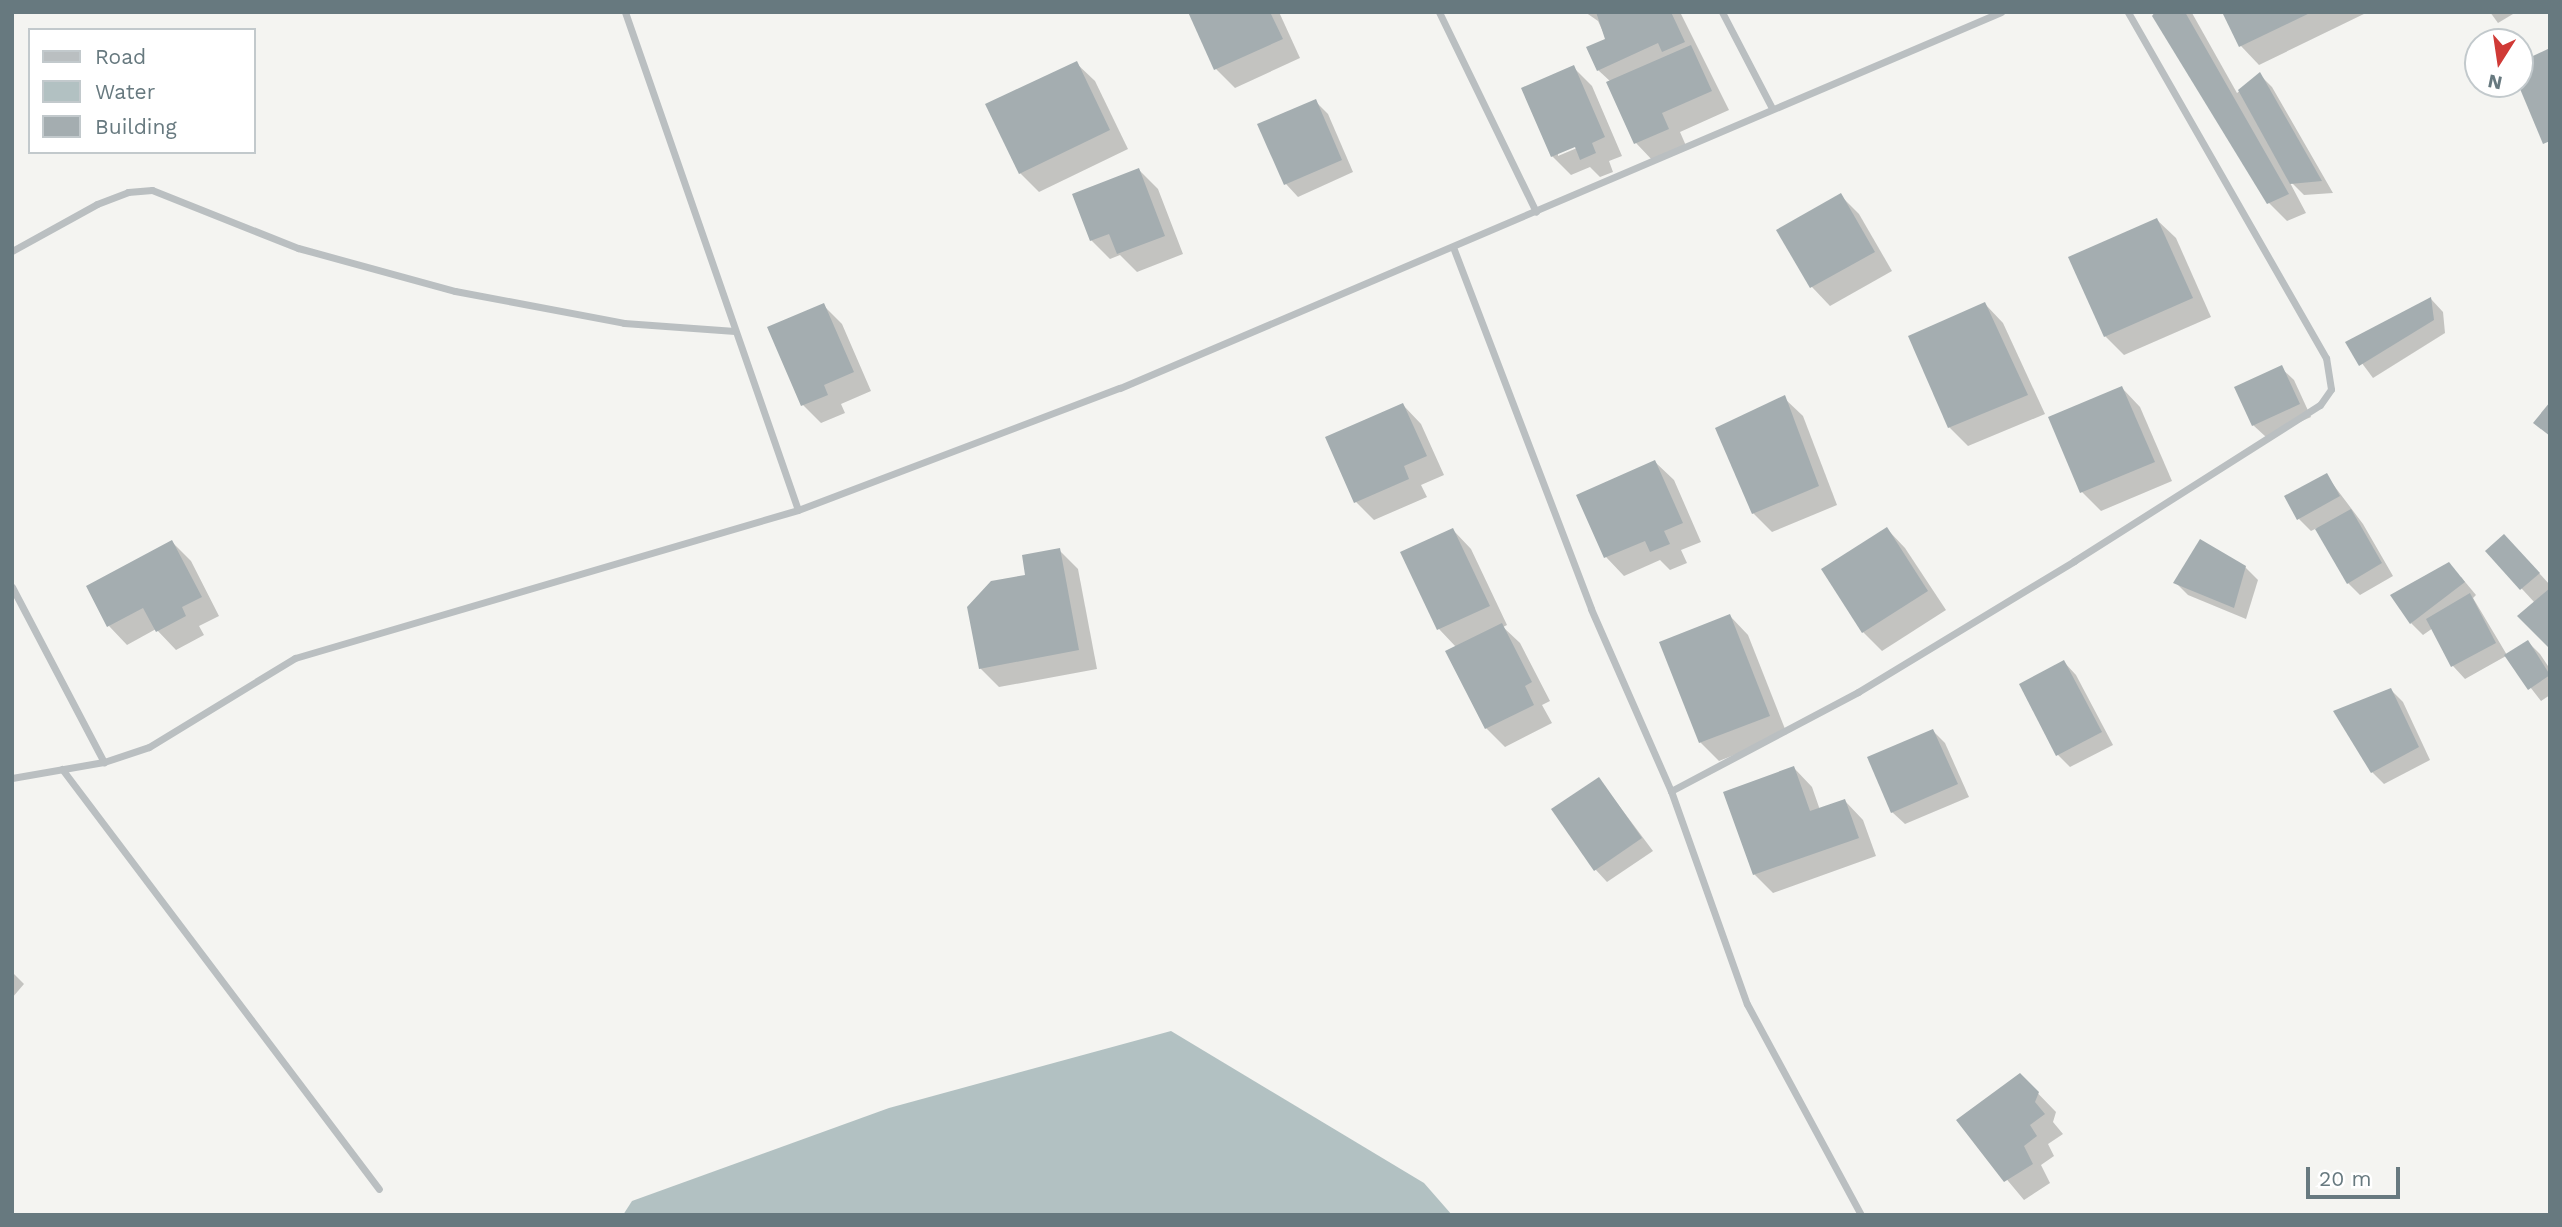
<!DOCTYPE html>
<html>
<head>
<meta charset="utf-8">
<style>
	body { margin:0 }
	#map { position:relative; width:2562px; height:1227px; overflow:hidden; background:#f4f4f1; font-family:"Work Sans",sans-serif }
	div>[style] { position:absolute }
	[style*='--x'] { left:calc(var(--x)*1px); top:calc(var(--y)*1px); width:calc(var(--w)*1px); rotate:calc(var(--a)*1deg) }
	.water>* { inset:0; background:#b2c1c2 }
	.shadow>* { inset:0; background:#0003 }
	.building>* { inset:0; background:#a4adb0 }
	.minor>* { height:7px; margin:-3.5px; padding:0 3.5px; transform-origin:3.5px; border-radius:3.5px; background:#babfc1 }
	span { translate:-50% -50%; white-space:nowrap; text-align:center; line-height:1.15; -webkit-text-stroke:7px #fff; paint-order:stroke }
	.frame { position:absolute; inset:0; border:14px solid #67797f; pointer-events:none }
	.legend { position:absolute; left:28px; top:28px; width:228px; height:126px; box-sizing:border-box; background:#fff; border:2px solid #c2c9cc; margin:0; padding:9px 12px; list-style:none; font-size:21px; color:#67797f }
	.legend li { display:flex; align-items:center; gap:14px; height:35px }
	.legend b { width:35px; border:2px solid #c2c9cc }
	.north { position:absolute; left:2464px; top:28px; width:70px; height:70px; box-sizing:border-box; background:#fff; border:2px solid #c2c9cc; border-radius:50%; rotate:192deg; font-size:19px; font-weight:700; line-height:28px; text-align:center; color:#67797f }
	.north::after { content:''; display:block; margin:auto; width:24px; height:32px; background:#d03a36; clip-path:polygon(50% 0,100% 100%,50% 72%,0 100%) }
	.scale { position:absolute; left:2306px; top:1167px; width:94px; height:32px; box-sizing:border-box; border:4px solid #67797f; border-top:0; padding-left:9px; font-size:21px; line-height:24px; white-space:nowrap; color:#67797f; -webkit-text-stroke:5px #fff; paint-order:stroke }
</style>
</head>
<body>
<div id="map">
	<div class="water">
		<i style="clip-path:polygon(1171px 1031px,1424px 1183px,1452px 1215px,623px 1215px,632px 1201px,889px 1108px)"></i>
	</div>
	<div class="shadow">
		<i style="clip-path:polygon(1190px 12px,1279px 12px,1300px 58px,1235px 88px,1216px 69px)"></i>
		<i style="clip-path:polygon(1585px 12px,1680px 12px,1729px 110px,1680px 132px,1687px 148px,1654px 162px,1636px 143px,1611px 82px,1598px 70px,1607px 40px,1598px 21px)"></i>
		<i style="clip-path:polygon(2158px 12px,2192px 13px,2237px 93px,2260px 75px,2272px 87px,2333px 193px,2304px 195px,2288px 179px,2306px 213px,2287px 221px,2268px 202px)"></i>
		<i style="clip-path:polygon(2224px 12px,2368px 12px,2259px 65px,2241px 46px)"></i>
		<i style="clip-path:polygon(2490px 12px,2512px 12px,2513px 14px,2498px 23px)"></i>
		<i style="clip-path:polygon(1076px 63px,1095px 81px,1128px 149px,1039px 192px,1020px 173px)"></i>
		<i style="clip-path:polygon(evenodd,1573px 67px,1592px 86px,1622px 156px,1609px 161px,1613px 172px,1600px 177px,1590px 167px,1571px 175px,1552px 156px,1573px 67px,1582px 142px,1584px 145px,1558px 156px,1558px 152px,1582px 142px)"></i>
		<i style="clip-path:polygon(1315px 101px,1328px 114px,1353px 172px,1298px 197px,1286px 184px)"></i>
		<i style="clip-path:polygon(1139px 170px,1158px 189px,1183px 254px,1137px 272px,1120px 255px,1110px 259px,1091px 240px)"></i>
		<i style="clip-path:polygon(1840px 195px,1859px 214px,1892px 271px,1830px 306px,1812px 287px,1779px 231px)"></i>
		<i style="clip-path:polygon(2157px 220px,2176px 238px,2211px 317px,2124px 355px,2105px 336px)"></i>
		<i style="clip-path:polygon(2431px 299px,2443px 312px,2445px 333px,2373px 378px,2347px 343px)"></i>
		<i style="clip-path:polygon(1985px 304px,2003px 323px,2045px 414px,1968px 446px,1949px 427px)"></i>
		<i style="clip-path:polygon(824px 306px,842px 324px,871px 391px,841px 404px,845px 413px,821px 423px,803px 405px)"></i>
		<i style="clip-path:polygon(2281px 368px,2294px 380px,2311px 417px,2266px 437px,2253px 425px)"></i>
		<i style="clip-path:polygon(2122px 388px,2140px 407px,2172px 481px,2101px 511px,2082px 492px,2050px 418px)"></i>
		<i style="clip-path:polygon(1784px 398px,1803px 416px,1837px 505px,1772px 532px,1753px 513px)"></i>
		<i style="clip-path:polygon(1403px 405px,1421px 424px,1444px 475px,1421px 485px,1427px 497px,1374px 520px,1356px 502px)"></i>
		<i style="clip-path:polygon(1655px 462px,1674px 480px,1701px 542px,1681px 550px,1687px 563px,1670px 570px,1660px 560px,1624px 576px,1606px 557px,1578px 496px)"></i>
		<i style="clip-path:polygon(2326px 475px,2363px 524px,2393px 576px,2360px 595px,2348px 583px,2317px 528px,2311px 531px,2299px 519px)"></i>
		<i style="clip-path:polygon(1887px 529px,1905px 548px,1946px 610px,1882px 651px,1863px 632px)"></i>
		<i style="clip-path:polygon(1453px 530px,1471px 549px,1507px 625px,1503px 627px,1520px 643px,1550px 701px,1542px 705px,1552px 723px,1505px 747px,1486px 728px,1456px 647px,1439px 629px,1403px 553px)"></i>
		<i style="clip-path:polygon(172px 542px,191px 561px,219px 616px,199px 626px,204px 635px,176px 650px,156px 629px,127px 645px,109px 626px)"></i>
		<i style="clip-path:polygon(2516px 548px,2550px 585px,2550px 591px,2535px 603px,2487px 551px)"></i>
		<i style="clip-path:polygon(1059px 550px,1078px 569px,1097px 669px,999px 687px,980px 668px,1027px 576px)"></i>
		<i style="clip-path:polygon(2245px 567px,2258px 580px,2246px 619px,2188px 595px,2176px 583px)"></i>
		<i style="clip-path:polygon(2461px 577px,2476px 595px,2473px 598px,2507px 655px,2528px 642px,2540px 654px,2550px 669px,2550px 695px,2541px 701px,2506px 656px,2465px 679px,2453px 666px,2433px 628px,2423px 635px,2411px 623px)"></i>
		<i style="clip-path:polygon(1730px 616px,1748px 635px,1787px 734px,1719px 761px,1700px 742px)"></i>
		<i style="clip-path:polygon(2064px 662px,2076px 675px,2113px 745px,2070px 767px,2058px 755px)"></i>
		<i style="clip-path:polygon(2391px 690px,2403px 702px,2430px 760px,2384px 784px,2372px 772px)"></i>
		<i style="clip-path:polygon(1933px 731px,1945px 743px,1969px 797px,1905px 824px,1892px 812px)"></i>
		<i style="clip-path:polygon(1794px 768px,1812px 787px,1820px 810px,1845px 801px,1863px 820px,1876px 856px,1773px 893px,1754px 874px)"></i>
		<i style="clip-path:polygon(1599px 779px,1653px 851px,1607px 882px,1595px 869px)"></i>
		<i style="clip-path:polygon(12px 972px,24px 984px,12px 998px)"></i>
		<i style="clip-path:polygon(2020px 1075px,2056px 1112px,2053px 1122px,2063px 1134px,2048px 1144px,2054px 1156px,2041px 1165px,2050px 1183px,2024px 1200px,1958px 1121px)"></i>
	</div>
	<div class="building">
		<i style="clip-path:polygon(1188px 12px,1270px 12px,1283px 39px,1214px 70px)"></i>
		<i style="clip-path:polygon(1596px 12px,1671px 12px,1685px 42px,1662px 52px,1658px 43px,1597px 71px,1586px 47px,1605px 39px)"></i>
		<i style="clip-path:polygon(2155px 12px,2185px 12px,2289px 194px,2267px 204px,2152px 16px)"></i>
		<i style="clip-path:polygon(2222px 12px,2312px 12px,2239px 47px)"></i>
		<i style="clip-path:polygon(1691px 45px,1712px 91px,1662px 113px,1669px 129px,1634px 144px,1606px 82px)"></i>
		<i style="clip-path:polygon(2550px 48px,2550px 141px,2543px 144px,2518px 84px,2520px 62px)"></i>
		<i style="clip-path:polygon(1077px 61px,1110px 130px,1019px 174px,985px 104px)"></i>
		<i style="clip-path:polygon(1574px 65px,1605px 137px,1592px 143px,1596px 153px,1580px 160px,1575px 147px,1551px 157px,1521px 88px)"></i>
		<i style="clip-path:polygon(2260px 72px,2322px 181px,2290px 184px,2238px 90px)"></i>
		<i style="clip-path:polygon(1316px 99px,1342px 160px,1284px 185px,1257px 124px)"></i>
		<i style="clip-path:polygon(1139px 168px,1165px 236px,1117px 254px,1109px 234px,1090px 241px,1072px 194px)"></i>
		<i style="clip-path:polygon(1841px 193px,1875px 252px,1810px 288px,1776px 230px)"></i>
		<i style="clip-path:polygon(2157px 218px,2193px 298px,2104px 337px,2068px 257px)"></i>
		<i style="clip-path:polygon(2431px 297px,2434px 320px,2359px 366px,2345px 342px)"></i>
		<i style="clip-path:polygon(1985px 302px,2028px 395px,1948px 428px,1908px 336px)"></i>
		<i style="clip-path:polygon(824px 303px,854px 372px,824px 385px,828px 395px,801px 406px,767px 327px)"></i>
		<i style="clip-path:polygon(2282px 365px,2300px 404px,2252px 426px,2234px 387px)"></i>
		<i style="clip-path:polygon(2122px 386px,2155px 462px,2080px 493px,2048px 417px)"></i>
		<i style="clip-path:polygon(1785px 395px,1819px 486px,1752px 514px,1715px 428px)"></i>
		<i style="clip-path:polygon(2550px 402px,2550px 436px,2533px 423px)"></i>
		<i style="clip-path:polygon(1403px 403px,1427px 456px,1404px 466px,1409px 479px,1354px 503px,1325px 437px)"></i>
		<i style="clip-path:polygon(1655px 460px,1683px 523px,1664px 531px,1670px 544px,1650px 552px,1645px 541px,1604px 558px,1576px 495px)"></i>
		<i style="clip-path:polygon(2327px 473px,2340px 496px,2297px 520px,2284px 496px)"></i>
		<i style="clip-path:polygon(2351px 509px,2382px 563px,2347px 584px,2315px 529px)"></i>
		<i style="clip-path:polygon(1887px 527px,1928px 591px,1862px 633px,1821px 569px)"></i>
		<i style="clip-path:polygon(1453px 528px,1490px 606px,1437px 630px,1400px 552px)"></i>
		<i style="clip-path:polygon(2504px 534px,2540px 573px,2520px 590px,2485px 551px)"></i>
		<i style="clip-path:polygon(2200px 539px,2246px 566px,2234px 608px,2173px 583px)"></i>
		<i style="clip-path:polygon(172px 540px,202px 597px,182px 607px,186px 616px,156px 632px,143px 608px,107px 627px,86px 586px)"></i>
		<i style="clip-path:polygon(1060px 548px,1079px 650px,979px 669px,967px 607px,991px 581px,1025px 575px,1022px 555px)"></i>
		<i style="clip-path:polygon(2449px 562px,2465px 582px,2410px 624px,2390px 595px)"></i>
		<i style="clip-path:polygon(2550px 588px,2550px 649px,2517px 616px)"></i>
		<i style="clip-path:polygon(2470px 593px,2496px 643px,2451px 667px,2426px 619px)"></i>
		<i style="clip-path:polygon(1730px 614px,1770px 716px,1699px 743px,1659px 642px)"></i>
		<i style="clip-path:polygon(1502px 623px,1532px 682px,1525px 686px,1534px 705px,1485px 729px,1445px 651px)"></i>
		<i style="clip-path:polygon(2528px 640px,2550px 675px,2528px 690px,2504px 655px)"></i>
		<i style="clip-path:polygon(2064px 660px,2102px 732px,2056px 756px,2019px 684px)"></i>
		<i style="clip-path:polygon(2391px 688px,2419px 747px,2371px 773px,2333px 711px)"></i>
		<i style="clip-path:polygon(1933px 729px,1958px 784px,1891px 813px,1867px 757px)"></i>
		<i style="clip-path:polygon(1794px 766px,1810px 811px,1845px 799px,1859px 838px,1753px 875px,1723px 792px)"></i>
		<i style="clip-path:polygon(1599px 777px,1642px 838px,1594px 871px,1551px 809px)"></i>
		<i style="clip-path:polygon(2020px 1073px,2039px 1092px,2035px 1102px,2045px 1114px,2030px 1125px,2037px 1136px,2024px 1146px,2033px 1164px,2004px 1182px,1956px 1120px)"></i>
	</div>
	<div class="minor">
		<i style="--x:625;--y:12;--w:527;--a:70.84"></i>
		<i style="--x:1439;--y:12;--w:222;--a:64.1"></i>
		<i style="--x:1722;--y:12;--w:108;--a:62.5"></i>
		<i style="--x:1453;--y:247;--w:387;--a:69.1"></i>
		<i style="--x:1591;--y:609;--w:199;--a:66.3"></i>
		<i style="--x:1671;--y:791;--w:226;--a:70.4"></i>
		<i style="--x:1747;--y:1004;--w:240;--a:61.6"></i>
		<i style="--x:12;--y:251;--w:97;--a:-28.9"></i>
		<i style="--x:97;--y:204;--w:33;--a:-21"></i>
		<i style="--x:128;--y:192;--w:24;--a:-5"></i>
		<i style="--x:152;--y:190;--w:157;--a:21.7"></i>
		<i style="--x:298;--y:248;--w:163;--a:15.3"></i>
		<i style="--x:455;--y:291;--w:172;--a:10.7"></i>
		<i style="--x:624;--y:323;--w:111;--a:4.1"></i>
		<i style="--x:12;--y:587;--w:198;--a:62.3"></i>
		<i style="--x:62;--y:769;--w:526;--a:52.96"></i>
		<i style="--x:12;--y:778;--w:93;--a:-9.9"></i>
		<i style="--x:104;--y:762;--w:47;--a:-18.4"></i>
		<i style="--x:149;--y:747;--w:171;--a:-31.4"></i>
		<i style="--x:295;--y:658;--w:524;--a:-16.4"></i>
		<i style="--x:798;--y:510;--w:344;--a:-20.8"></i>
		<i style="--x:1120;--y:388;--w:958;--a:-23.11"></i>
		<i style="--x:1671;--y:791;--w:212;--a:-27.9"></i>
		<i style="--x:1858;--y:692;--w:253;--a:-31.2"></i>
		<i style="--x:2074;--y:561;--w:291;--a:-32.4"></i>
		<i style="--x:2320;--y:405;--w:19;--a:-55"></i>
		<i style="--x:2331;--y:389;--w:31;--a:-99"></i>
		<i style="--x:2326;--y:358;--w:399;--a:-119.8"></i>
	</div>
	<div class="frame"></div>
	<ul class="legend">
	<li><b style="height:9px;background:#babfc1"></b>Road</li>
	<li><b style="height:19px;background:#b2c1c2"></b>Water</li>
	<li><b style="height:19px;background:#a4adb0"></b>Building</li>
	</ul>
	<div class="north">N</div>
	<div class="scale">20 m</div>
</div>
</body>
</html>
